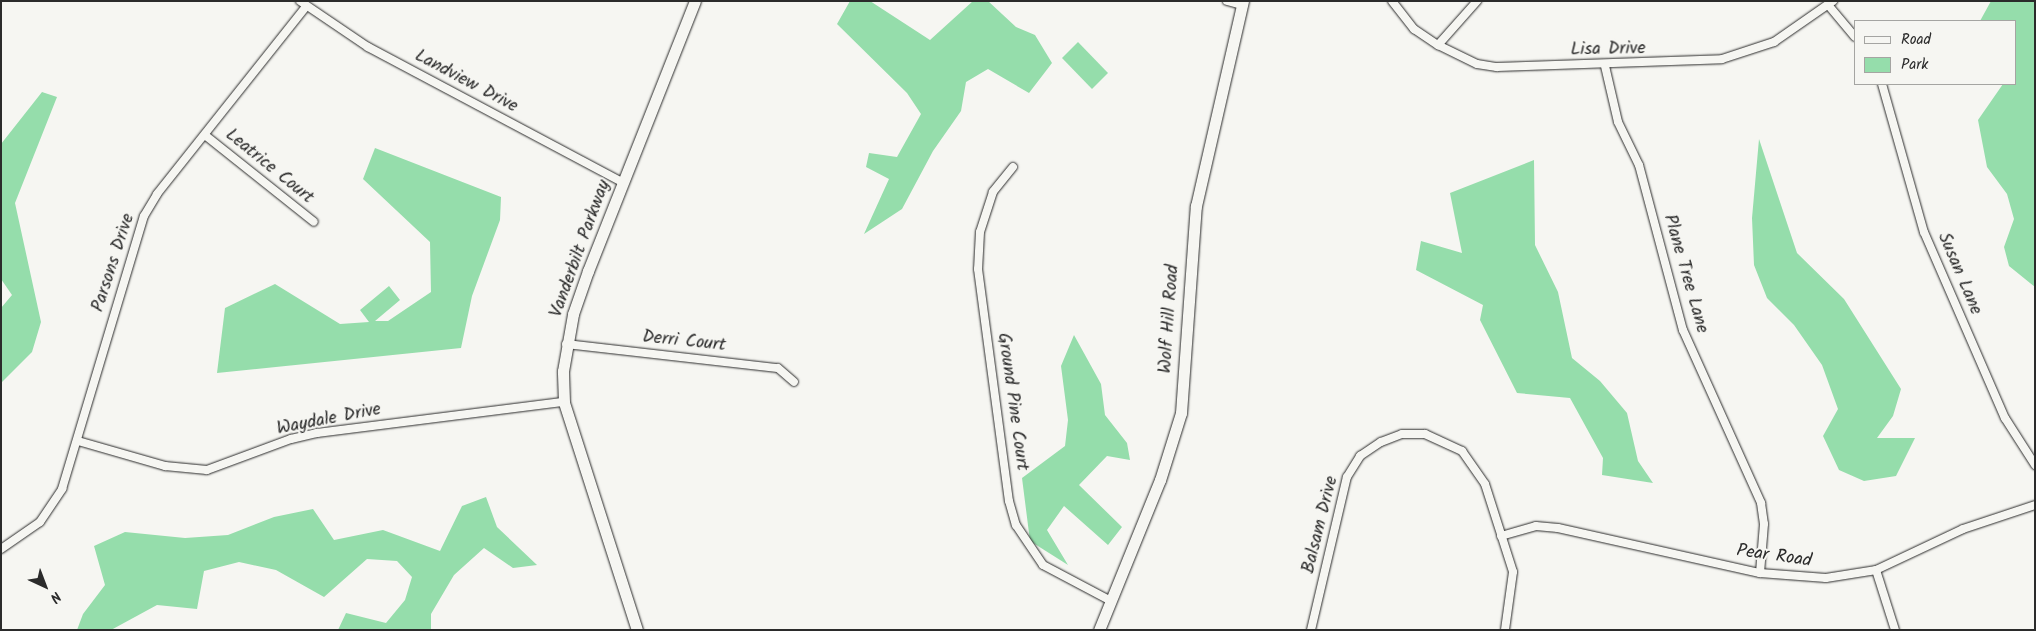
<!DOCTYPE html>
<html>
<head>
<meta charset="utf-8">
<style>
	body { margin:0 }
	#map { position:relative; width:2036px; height:631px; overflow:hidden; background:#f6f6f2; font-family:Kalam,sans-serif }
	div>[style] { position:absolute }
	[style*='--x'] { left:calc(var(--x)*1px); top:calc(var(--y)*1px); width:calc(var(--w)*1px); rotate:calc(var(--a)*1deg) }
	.green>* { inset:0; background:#95ddab }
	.roads { filter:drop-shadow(0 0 1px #2b2b2b) drop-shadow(0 0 1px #2b2b2b) }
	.street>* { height:8px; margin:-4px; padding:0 4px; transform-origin:4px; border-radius:4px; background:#f6f6f2 }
	.secondary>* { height:11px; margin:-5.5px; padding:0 5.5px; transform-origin:5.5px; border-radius:5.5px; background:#f6f6f2 }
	span { translate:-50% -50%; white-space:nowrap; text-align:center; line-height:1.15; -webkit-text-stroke:4px #f6f6f2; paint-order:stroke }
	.street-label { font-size:18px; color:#2b2b2b }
	.frame { position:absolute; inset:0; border:2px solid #2b2b2b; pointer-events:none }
	.legend { position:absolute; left:1854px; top:20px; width:162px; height:65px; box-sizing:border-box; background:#f6f6f2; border:1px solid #a5a5a2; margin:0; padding:6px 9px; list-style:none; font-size:15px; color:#2b2b2b }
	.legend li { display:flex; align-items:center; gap:10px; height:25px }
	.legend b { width:25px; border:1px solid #a5a5a2 }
	.north { position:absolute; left:20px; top:561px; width:50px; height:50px; -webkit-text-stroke:4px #f6f6f2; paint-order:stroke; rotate:137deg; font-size:14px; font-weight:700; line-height:20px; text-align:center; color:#2b2b2b }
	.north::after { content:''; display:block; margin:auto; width:18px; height:22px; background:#2b2b2b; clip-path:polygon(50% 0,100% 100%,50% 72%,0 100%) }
</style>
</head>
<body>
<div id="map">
	<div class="green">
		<i style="clip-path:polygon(850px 1px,870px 1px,930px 40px,973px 1px,988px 1px,1016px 27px,1035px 35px,1052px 63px,1029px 93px,988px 69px,966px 82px,961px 111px,933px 151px,902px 209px,864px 234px,889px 179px,866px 167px,869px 153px,897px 157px,921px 114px,907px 93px,837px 24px)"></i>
		<i style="clip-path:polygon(1991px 1px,2035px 1px,2035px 287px,2009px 266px,2004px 247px,2014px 219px,2007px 194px,1987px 167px,1978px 120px,2003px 84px,2015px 84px,2015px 21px,1980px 21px)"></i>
		<i style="clip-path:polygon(1078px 42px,1108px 73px,1092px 89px,1062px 58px)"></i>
		<i style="clip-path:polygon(42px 92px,57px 97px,15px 203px,41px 322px,32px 352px,1px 383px,1px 308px,12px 295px,1px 279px,1px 144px)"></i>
		<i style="clip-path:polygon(1759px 139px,1797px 253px,1844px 299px,1901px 389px,1893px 416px,1877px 438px,1915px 438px,1896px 476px,1864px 481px,1839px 470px,1823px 436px,1838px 409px,1822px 365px,1794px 325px,1767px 298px,1754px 265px,1752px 218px)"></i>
		<i style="clip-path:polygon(375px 148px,501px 197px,500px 220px,472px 296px,461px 348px,217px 373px,225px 308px,275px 284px,340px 324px,369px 322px,360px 310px,389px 286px,400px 300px,375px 321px,388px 321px,431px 292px,430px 242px,363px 179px)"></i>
		<i style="clip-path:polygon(1534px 160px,1535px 245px,1558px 292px,1572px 358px,1600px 381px,1627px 413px,1638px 461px,1653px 483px,1602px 475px,1603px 458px,1570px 398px,1517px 393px,1480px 320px,1483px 305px,1416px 270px,1421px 241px,1462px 253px,1450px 193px)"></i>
		<i style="clip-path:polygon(1074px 335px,1101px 384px,1105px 415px,1127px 443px,1130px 460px,1107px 456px,1079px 485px,1122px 527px,1108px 545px,1064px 506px,1047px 530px,1068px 565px,1030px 541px,1022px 478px,1065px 446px,1068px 420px,1061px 366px)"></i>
		<i style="clip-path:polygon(486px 497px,497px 527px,537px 565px,513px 568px,484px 548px,454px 575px,431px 614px,431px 630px,338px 630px,346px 613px,386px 623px,405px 600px,412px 577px,397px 561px,367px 559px,324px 597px,276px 570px,239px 562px,204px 571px,197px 609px,157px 605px,111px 630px,77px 630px,83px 614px,105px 585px,94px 546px,125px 532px,185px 538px,228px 535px,274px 517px,313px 509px,334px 540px,383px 530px,440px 551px,462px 506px)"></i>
	</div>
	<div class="roads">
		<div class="street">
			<i style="--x:300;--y:1;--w:82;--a:34.1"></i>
			<i style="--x:368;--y:47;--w:290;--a:28"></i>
			<i style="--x:1227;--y:1;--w:16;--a:15"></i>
			<i style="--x:1392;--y:1;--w:36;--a:52"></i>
			<i style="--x:1414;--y:29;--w:29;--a:34"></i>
			<i style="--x:1438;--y:45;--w:43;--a:26"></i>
			<i style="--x:1477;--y:64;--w:20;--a:9"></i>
			<i style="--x:1497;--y:67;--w:225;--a:-2"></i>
			<i style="--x:1722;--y:59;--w:55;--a:-18.1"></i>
			<i style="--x:1774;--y:42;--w:72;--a:-34.8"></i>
			<i style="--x:1829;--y:6;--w:40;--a:50"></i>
			<i style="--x:1438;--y:45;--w:59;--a:-48.4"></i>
			<i style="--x:1605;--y:66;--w:57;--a:76.9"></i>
			<i style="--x:1618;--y:122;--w:48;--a:64"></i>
			<i style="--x:1639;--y:165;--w:171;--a:75.1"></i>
			<i style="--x:1683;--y:330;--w:190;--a:65.7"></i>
			<i style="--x:1761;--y:503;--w:21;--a:82"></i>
			<i style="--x:1764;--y:524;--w:49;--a:94.7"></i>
			<i style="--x:1882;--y:84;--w:154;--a:74.2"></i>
			<i style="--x:1924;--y:232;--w:203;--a:66.5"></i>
			<i style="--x:2005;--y:418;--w:56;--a:57.4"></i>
			<i style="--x:205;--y:135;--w:139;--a:38.6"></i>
			<i style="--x:1013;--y:167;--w:32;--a:129"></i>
			<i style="--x:993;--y:192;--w:42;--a:108"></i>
			<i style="--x:980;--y:232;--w:37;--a:93"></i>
			<i style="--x:978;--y:269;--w:234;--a:82.4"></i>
			<i style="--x:1009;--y:501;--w:25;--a:74"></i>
			<i style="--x:1016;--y:525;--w:48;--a:56"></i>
			<i style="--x:1043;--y:565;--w:77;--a:27.9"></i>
			<i style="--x:566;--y:344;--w:213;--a:6.5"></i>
			<i style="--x:778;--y:368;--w:21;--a:41"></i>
			<i style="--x:78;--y:441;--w:91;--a:16"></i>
			<i style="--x:165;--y:466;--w:42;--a:5.4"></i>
			<i style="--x:207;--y:470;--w:90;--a:-20.3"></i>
			<i style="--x:291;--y:439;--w:27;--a:-13"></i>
			<i style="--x:317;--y:433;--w:249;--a:-7.2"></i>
			<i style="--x:1501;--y:536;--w:36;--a:-16"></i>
			<i style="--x:1536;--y:526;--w:22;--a:5"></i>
			<i style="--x:1558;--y:528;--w:207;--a:12.6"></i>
			<i style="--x:1760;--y:573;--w:66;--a:4.3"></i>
			<i style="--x:1826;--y:578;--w:51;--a:-9.1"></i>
			<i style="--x:1876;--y:570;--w:96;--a:-25.2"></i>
			<i style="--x:1963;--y:529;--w:76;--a:-18.4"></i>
			<i style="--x:1;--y:549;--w:47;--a:-34.7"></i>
			<i style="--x:40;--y:522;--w:40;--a:-56"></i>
			<i style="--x:62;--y:489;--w:285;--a:-73.3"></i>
			<i style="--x:144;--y:216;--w:26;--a:-59"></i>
			<i style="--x:157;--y:194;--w:238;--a:-51.5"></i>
			<i style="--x:1876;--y:570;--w:63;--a:72.4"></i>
			<i style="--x:1311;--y:630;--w:157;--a:-76.8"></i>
			<i style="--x:1347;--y:477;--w:25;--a:-58"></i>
			<i style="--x:1360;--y:456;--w:25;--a:-34"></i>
			<i style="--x:1381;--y:442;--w:22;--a:-21"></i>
			<i style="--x:1402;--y:434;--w:23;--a:0"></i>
			<i style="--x:1425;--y:434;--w:41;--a:24.7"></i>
			<i style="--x:1462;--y:451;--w:40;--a:55.1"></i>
			<i style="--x:1485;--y:484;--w:92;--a:72.3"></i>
			<i style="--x:1513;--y:572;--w:59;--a:97.9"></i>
		</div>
		<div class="secondary">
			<i style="--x:637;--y:630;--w:239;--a:-107.8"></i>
			<i style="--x:564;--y:402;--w:31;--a:-92"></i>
			<i style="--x:563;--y:371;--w:58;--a:-80"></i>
			<i style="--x:573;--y:314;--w:46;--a:-70.8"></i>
			<i style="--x:588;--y:271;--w:290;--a:-68.4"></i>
			<i style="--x:1099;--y:630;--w:162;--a:-67.9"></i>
			<i style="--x:1160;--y:480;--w:70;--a:-72.6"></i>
			<i style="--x:1181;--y:413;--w:208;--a:-85.9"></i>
			<i style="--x:1196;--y:206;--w:210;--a:-77.1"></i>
		</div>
	</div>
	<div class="street-label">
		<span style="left:1608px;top:50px;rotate:-1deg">Lisa Drive</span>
		<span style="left:466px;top:82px;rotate:28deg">Landview Drive</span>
		<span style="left:269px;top:167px;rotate:39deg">Leatrice Court</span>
		<span style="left:581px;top:249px;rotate:-70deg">Vanderbilt Parkway</span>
		<span style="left:114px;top:263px;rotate:-72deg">Parsons Drive</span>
		<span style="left:1685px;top:274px;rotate:74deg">Plane Tree Lane</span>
		<span style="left:1959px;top:274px;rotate:67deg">Susan Lane</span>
		<span style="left:1170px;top:319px;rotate:-86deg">Wolf Hill Road</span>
		<span style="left:684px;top:342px;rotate:6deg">Derri Court</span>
		<span style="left:1012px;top:402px;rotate:82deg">Ground Pine Court</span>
		<span style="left:329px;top:420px;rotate:-11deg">Waydale Drive</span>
		<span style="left:1321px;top:525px;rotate:-76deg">Balsam Drive</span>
		<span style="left:1774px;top:557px;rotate:8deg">Pear Road</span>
	</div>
	<div class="frame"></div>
	<ul class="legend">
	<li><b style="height:6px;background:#f6f6f2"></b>Road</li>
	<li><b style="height:14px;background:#95ddab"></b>Park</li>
	</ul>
	<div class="north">N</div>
</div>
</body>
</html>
